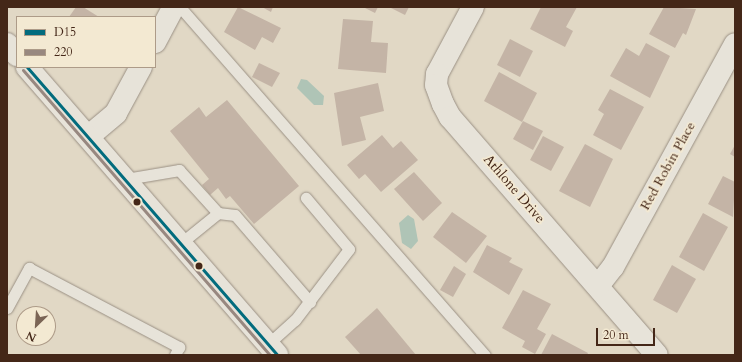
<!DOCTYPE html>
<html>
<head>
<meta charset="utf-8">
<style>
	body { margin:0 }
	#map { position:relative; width:742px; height:362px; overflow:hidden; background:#e1d8c5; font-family:Cardo,serif }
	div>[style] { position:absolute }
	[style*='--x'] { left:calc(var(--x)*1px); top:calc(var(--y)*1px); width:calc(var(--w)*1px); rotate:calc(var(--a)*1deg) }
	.water>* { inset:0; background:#afc4b6 }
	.building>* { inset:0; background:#c4b4a6 }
	.roads { filter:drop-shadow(0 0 1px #9a9084) drop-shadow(0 0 1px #9a9084) }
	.lane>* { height:11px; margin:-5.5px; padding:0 5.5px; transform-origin:5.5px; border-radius:5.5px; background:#e7e3d9 }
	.street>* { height:22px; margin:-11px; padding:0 11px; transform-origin:11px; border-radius:11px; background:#e7e3d9 }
	.secondary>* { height:22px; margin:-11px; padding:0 11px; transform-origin:11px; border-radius:11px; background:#e7e3d9 }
	.bus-1>* { height:3px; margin:-1.5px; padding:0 1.5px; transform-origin:1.5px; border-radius:1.5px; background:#026c7e }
	.bus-2>* { height:3px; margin:-1.5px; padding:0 1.5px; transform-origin:1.5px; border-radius:1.5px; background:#988880 }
	.dots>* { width:11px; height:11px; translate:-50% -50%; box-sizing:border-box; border:2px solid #f3e9d2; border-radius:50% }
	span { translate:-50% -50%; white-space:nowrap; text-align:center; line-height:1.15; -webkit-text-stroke:3.5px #f3e9d2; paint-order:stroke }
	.street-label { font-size:14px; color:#442718 }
	.frame { position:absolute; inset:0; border:8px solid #442718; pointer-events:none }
	.legend { position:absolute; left:16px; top:16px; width:140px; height:52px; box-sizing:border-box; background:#f3e9d2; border:1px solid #ad9b88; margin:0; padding:5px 7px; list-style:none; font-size:12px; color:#442718 }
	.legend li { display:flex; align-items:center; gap:8px; height:20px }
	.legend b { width:20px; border:1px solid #ad9b88 }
	.north { position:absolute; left:16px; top:306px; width:40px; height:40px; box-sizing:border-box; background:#f3e9d2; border:1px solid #ad9b88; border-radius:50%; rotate:205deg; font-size:11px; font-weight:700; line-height:16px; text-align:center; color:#442718 }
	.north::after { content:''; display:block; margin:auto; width:14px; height:18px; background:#7b6555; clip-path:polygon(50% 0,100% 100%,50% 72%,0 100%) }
	.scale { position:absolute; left:596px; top:328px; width:59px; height:18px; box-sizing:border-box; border:2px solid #442718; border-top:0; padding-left:5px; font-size:12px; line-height:14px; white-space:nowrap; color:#442718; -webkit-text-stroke:3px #f3e9d2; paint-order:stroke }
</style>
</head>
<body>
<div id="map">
	<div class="water">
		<i style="clip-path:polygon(301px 79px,307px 80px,324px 96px,323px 105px,314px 105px,297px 88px)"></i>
		<i style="clip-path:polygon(408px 215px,414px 219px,418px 241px,411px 249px,402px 243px,399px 223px)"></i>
	</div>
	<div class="building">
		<i style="clip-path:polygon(76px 7px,83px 7px,99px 17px,69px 17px)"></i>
		<i style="clip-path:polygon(238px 7px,281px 28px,273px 43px,262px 37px,255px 50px,224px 32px)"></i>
		<i style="clip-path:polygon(262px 7px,273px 7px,271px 12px)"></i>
		<i style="clip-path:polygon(363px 7px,378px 7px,375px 13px)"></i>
		<i style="clip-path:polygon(389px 7px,409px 7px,405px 15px)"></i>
		<i style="clip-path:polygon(541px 7px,577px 7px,566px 27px,573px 31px,565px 47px,530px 29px)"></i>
		<i style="clip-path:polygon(664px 7px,696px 9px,686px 35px,683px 33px,675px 48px,649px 34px)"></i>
		<i style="clip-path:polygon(343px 19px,373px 21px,371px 42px,388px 43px,386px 73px,338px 69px)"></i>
		<i style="clip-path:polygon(510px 39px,533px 51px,520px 77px,497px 65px)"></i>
		<i style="clip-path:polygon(646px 43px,670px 56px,650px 98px,610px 76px,626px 48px,639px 56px)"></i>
		<i style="clip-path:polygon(259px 63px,280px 73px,272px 87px,252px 77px)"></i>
		<i style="clip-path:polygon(499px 72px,537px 93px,522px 122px,484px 101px)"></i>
		<i style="clip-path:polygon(378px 83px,384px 111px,360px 117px,366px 140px,342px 146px,334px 93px)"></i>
		<i style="clip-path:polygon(610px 89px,644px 107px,621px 150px,593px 135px,604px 114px,598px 110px)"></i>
		<i style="clip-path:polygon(227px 100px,299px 186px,254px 224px,230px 196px,226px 199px,218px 188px,210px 195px,202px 185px,209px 179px,170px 131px,199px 107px,206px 117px)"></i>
		<i style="clip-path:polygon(523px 121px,543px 131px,533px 150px,513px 139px)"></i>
		<i style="clip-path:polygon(382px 135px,393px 148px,401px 141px,418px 160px,381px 192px,365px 174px,359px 179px,347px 165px)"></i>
		<i style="clip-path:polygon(543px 136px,564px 147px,551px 171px,530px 160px)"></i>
		<i style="clip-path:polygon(585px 144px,613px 159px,590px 207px,559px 191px)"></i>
		<i style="clip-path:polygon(735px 145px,735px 157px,730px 154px)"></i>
		<i style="clip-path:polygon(414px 172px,442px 203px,423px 221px,394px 189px)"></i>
		<i style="clip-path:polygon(723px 176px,735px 182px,733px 217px,708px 204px)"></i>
		<i style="clip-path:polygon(452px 212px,487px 236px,466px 263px,433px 237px)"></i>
		<i style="clip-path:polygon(703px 213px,728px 227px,704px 271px,679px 257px)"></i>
		<i style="clip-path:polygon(487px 245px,512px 258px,509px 262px,523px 269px,509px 295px,473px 272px)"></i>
		<i style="clip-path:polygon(672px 265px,696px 279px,677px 313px,653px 300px)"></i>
		<i style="clip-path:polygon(454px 266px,466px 274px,453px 297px,440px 290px)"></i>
		<i style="clip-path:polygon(523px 290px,551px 304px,537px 329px,546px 334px,535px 354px,522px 347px,525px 341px,502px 328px)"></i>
		<i style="clip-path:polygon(377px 308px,416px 355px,361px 355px,345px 337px)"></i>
		<i style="clip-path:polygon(552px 334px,588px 353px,587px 355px,541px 355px)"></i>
	</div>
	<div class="roads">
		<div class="lane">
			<i style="--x:180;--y:7;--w:463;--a:48.8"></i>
			<i style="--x:126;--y:179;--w:54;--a:-9.6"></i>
			<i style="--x:179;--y:170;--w:58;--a:47.8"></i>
			<i style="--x:181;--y:243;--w:48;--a:-39"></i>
			<i style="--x:218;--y:213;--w:17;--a:7"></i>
			<i style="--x:235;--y:215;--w:115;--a:49.2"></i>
			<i style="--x:7;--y:308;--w:46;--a:-61.2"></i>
			<i style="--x:29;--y:268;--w:170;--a:27.8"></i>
			<i style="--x:179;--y:347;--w:9;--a:117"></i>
			<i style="--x:268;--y:344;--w:36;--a:-42"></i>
			<i style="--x:295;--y:320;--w:89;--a:-52.7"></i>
			<i style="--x:349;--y:249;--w:67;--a:-130.1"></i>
		</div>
		<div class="street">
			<i style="--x:473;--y:7;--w:76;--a:118.2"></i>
			<i style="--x:437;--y:74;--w:11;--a:95"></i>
			<i style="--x:436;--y:85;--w:20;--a:70"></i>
			<i style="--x:443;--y:104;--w:15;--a:62"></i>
			<i style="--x:450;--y:117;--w:315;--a:49"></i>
			<i style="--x:155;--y:42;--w:40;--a:-62"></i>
			<i style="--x:89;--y:136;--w:35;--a:-40"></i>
			<i style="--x:116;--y:113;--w:52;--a:-61.5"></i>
			<i style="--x:598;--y:286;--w:24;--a:-52"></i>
			<i style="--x:613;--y:267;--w:254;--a:-61.3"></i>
		</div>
		<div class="secondary">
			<i style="--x:7;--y:44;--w:15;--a:48"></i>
			<i style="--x:27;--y:67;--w:381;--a:49"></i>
		</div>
	</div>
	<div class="bus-1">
		<i style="--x:27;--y:67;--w:381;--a:49"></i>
	</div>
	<div class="bus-2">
		<i style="--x:23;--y:70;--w:377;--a:49.1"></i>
	</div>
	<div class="dots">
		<i style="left:137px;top:202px;background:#442718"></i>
		<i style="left:199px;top:266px;background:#442718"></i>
	</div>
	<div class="street-label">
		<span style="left:668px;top:166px;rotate:-61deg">Red Robin Place</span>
		<span style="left:514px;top:189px;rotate:49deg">Athlone Drive</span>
	</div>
	<div class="frame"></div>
	<ul class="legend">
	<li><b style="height:5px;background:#026c7e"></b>D15</li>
	<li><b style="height:5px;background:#988880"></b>220</li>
	</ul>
	<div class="north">N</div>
	<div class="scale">20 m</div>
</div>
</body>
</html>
